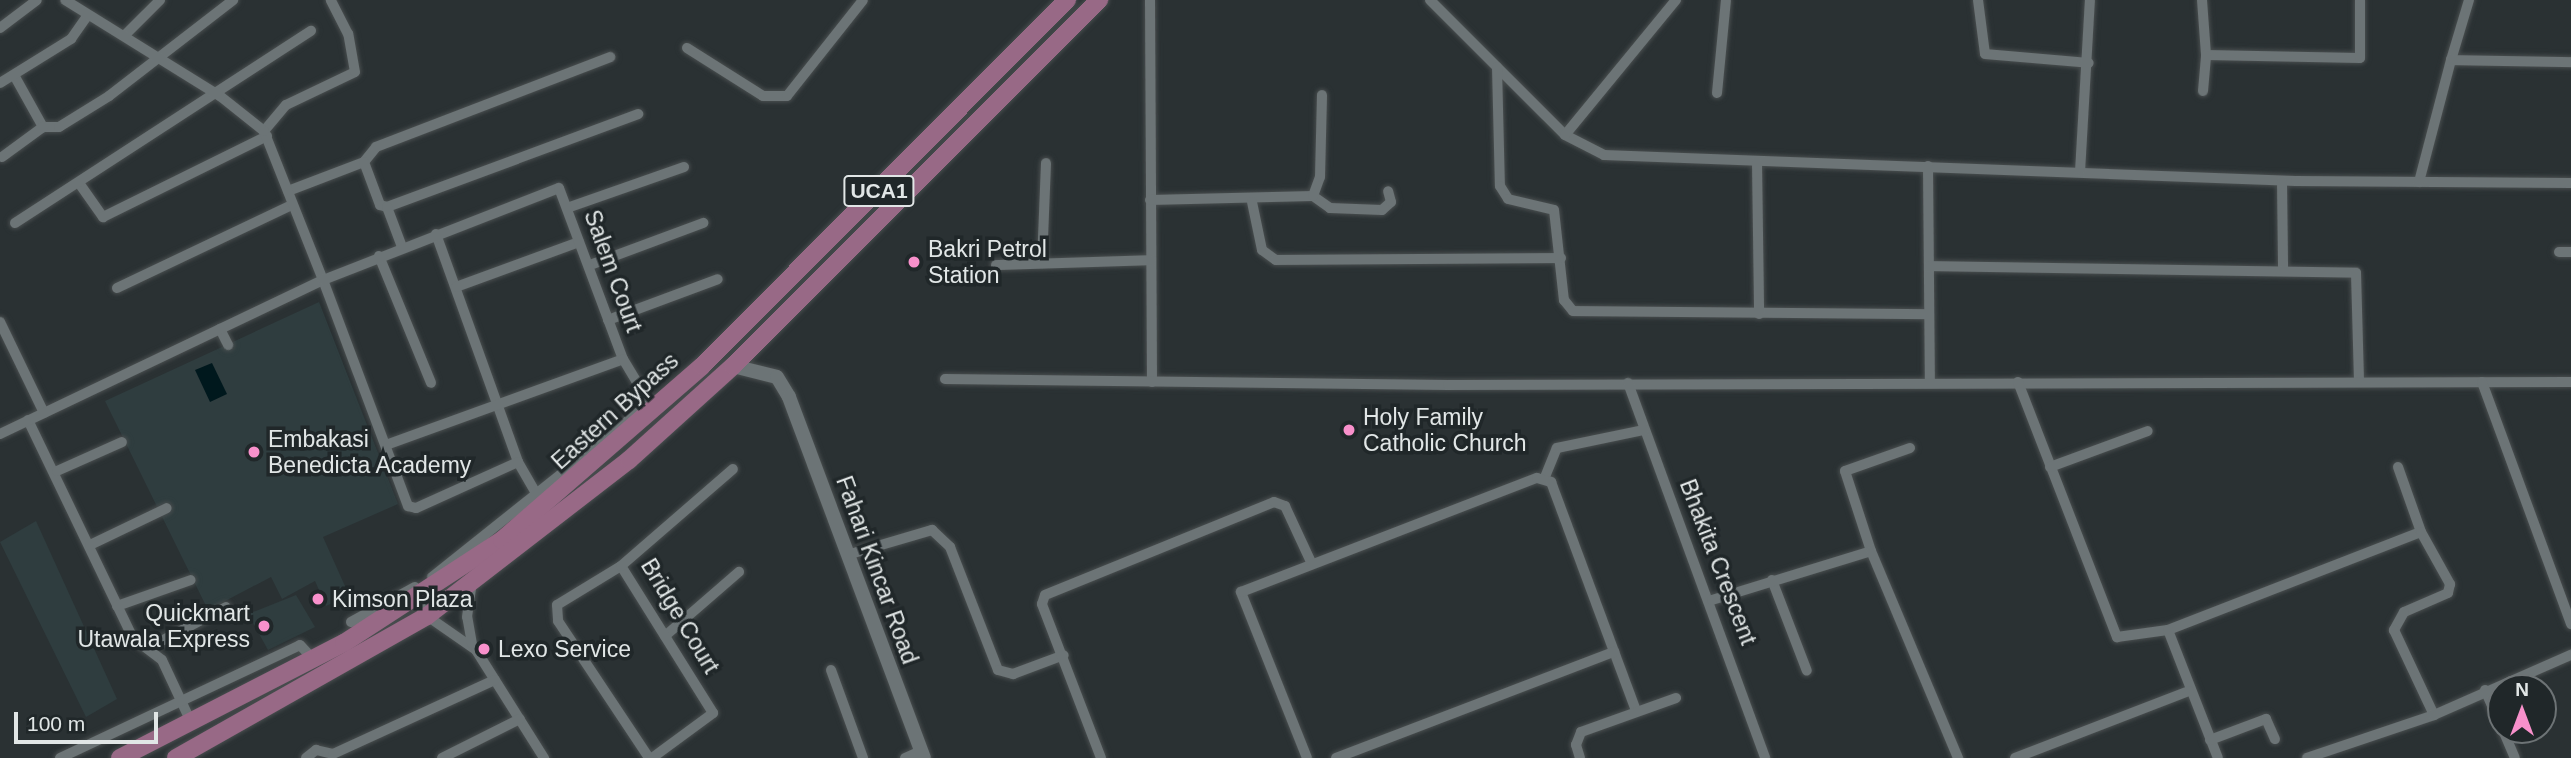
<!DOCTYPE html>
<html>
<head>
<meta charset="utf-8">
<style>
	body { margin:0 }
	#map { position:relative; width:2571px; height:758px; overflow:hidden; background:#2a3133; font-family:Helvetica,sans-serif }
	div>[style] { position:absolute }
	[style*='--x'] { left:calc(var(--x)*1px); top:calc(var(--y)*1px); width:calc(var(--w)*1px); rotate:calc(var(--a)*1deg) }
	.built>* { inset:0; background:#2f3d3f }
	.water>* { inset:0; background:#00181d }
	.roads { filter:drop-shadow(0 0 2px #494e4f) drop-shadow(0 0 2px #494e4f) }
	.minor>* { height:10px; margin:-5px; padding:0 5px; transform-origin:5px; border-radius:5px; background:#6c7476 }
	.tertiary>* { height:14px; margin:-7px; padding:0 7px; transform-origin:7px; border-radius:7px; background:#6c7476 }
	.primary>* { height:18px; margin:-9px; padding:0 9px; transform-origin:9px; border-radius:9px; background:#986986 }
	.dots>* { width:19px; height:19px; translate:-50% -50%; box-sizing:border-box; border:4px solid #202729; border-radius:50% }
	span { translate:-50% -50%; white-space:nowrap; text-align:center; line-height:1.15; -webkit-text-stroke:7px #202729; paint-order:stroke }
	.shield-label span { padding:2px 5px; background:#202729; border:2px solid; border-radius:5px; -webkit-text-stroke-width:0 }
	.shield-label { font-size:21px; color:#e1e6e6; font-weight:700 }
	.poi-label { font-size:23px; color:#e1e6e6 }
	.left { translate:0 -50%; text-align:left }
	.right { translate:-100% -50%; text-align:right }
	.street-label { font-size:23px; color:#e1e6e6 }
	.north { position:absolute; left:2487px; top:674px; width:70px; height:70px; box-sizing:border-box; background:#202729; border:2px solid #6d7375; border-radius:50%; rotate:0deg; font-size:19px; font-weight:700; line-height:28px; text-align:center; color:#e1e6e6 }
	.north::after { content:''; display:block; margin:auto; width:24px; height:32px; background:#f890cb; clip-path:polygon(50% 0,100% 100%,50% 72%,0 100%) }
	.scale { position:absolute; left:14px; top:712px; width:144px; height:32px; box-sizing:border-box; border:4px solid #e1e6e6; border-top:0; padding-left:9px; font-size:21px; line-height:24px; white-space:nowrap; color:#e1e6e6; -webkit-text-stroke:5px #202729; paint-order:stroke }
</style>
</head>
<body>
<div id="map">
	<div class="built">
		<i style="clip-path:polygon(319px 302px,398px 504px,323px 537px,349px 595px,326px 606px,315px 581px,282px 599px,271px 577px,208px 610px,105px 401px)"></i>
		<i style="clip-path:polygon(36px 521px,117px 699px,86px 717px,0 542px)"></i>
		<i style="clip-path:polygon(296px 595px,315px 627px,268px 650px,248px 614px)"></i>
	</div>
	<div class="water">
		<i style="clip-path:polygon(212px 363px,227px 394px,210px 402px,195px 370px)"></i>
	</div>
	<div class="roads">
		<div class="minor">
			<i style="--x:1150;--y:0;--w:382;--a:89.7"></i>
			<i style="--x:1430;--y:0;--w:191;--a:45"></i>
			<i style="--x:1565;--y:135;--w:44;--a:27.1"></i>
			<i style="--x:1604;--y:155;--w:692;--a:2.15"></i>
			<i style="--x:2296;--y:181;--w:275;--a:0.4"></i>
			<i style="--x:1978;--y:0;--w:54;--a:82.6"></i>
			<i style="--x:1985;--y:54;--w:104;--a:4.9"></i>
			<i style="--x:2202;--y:0;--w:55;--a:85.8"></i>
			<i style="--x:2206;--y:55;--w:154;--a:1.1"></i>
			<i style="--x:2360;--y:58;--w:58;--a:-90"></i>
			<i style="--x:0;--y:28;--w:46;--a:-37.1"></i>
			<i style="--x:124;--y:36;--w:51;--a:-45"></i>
			<i style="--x:687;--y:48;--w:90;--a:32.3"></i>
			<i style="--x:763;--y:96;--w:24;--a:0"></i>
			<i style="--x:787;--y:96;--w:122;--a:-51.6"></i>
			<i style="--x:2451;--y:60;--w:63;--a:-73.3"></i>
			<i style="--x:1497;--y:67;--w:119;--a:88.6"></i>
			<i style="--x:1500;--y:186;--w:15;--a:58"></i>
			<i style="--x:1508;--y:199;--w:47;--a:13.4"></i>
			<i style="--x:1554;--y:210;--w:91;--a:83.7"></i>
			<i style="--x:1564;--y:300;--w:14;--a:51"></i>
			<i style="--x:1573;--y:311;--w:356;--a:0.5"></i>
			<i style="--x:14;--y:75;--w:60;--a:60.9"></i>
			<i style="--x:0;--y:83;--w:84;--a:-31.8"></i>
			<i style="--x:71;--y:39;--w:28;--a:-55"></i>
			<i style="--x:2203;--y:91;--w:36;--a:-85"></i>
			<i style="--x:1717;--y:93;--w:93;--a:-84.5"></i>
			<i style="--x:43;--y:127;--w:16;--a:0"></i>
			<i style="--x:59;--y:127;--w:59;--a:-31.8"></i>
			<i style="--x:109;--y:96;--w:157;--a:-37.7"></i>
			<i style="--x:264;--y:131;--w:34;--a:-50"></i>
			<i style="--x:286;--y:105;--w:76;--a:-25.6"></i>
			<i style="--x:355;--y:72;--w:39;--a:-100"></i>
			<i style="--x:348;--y:34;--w:38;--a:-117"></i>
			<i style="--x:1565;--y:135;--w:175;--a:-50.6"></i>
			<i style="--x:2;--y:157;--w:51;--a:-36.2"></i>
			<i style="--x:364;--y:162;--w:19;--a:-51"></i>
			<i style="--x:376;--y:147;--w:251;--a:-21"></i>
			<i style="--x:1757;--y:162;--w:152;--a:89.2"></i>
			<i style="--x:1928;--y:166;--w:216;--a:89.5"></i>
			<i style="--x:2080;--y:172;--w:172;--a:-86.7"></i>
			<i style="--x:2282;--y:181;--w:88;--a:89.3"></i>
			<i style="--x:2419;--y:182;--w:126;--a:-75.3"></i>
			<i style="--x:2451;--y:60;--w:120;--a:1"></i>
			<i style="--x:79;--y:183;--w:42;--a:54.8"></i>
			<i style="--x:103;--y:217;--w:183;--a:-26.3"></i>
			<i style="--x:288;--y:191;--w:81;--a:-20.9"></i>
			<i style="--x:364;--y:162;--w:46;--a:69.6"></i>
			<i style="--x:380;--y:205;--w:7;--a:16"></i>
			<i style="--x:387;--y:207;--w:268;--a:-20.3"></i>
			<i style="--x:1313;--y:196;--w:21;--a:35"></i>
			<i style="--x:1330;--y:208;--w:52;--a:2.2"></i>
			<i style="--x:1382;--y:210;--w:12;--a:-42"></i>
			<i style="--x:1391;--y:202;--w:11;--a:-105"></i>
			<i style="--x:1150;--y:200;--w:163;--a:-1.4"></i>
			<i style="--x:1313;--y:196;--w:20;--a:-70"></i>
			<i style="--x:1320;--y:177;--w:82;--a:-88.6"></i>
			<i style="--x:1252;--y:202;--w:49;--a:78.2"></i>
			<i style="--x:1262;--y:250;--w:17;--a:36"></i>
			<i style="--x:1276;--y:260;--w:285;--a:-0.4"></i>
			<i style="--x:387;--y:207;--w:43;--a:69.4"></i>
			<i style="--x:567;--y:208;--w:124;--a:-19.3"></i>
			<i style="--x:15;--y:223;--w:353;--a:-33"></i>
			<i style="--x:436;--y:234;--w:242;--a:70.2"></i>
			<i style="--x:518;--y:462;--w:36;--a:60"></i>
			<i style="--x:2559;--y:252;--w:12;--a:0"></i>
			<i style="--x:379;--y:256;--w:137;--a:67.7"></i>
			<i style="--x:1042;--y:263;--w:100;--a:-87.7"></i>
			<i style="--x:590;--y:265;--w:121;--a:-20.4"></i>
			<i style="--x:996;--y:265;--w:155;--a:-1.8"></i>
			<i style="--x:1929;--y:266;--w:427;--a:0.9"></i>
			<i style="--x:2356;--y:273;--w:109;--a:88.4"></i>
			<i style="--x:456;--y:287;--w:131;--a:-20.1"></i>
			<i style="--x:117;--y:288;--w:194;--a:-25.4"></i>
			<i style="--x:608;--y:320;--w:117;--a:-20.4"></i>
			<i style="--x:0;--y:322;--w:101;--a:64.2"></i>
			<i style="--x:220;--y:329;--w:18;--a:63"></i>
			<i style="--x:945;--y:379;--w:503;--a:0.68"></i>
			<i style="--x:1448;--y:385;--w:1123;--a:-0.15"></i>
			<i style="--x:2018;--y:382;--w:274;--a:68.8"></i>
			<i style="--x:2117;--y:637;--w:51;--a:-7.8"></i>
			<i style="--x:2168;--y:630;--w:271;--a:-21.2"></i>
			<i style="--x:2482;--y:382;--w:258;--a:69.8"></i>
			<i style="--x:1628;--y:383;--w:399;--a:69.9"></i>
			<i style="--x:28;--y:420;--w:242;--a:64.3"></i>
			<i style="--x:133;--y:638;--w:36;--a:37"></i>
			<i style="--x:162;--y:660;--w:71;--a:64.9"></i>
			<i style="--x:0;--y:434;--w:358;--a:-25.5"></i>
			<i style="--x:323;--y:280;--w:160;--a:-111.6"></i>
			<i style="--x:264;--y:131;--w:56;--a:-141.5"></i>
			<i style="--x:220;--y:96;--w:182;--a:-148.2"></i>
			<i style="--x:386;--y:445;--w:252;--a:-19.9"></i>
			<i style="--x:518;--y:462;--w:112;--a:155.7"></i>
			<i style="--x:416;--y:508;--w:8;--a:-166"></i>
			<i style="--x:408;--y:506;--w:241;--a:-110.6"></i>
			<i style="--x:323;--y:280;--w:253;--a:-21.3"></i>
			<i style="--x:559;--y:188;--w:183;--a:69.5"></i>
			<i style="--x:623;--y:359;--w:52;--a:59"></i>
			<i style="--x:2050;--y:467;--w:104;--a:-20.2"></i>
			<i style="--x:2398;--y:467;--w:69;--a:70.5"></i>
			<i style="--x:2421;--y:532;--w:60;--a:60.9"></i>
			<i style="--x:2450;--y:584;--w:9;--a:103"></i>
			<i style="--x:2448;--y:593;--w:48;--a:156.6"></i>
			<i style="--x:2404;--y:612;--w:21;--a:119"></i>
			<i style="--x:2394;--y:630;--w:94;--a:64.8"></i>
			<i style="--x:57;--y:471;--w:71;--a:-24"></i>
			<i style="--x:1545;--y:477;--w:31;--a:-68"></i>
			<i style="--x:1557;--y:448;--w:89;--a:-11.7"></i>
			<i style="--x:90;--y:545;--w:85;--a:-25.7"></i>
			<i style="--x:1871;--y:551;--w:84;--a:-108"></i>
			<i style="--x:1845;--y:471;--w:69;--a:-19.5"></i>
			<i style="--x:847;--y:555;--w:89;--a:-16.4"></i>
			<i style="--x:932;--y:530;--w:25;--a:43"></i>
			<i style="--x:950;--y:547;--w:132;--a:68.7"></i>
			<i style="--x:998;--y:670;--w:16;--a:15"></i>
			<i style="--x:1013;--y:674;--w:54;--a:-20.4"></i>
			<i style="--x:621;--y:566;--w:75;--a:148.6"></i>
			<i style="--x:557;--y:605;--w:16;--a:86"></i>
			<i style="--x:558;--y:621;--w:164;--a:56.4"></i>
			<i style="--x:432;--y:577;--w:271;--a:-38.6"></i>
			<i style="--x:1772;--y:580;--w:97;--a:69"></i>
			<i style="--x:416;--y:600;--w:19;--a:55"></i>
			<i style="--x:427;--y:616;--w:60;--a:34.8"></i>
			<i style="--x:476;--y:650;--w:128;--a:57.8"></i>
			<i style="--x:1712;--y:600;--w:166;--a:-17.1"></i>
			<i style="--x:1871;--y:551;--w:225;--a:67.2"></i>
			<i style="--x:117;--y:606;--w:78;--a:-19.4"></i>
			<i style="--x:351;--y:622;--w:73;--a:-28.7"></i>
			<i style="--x:2168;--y:630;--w:137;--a:68.7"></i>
			<i style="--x:665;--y:636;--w:98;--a:-40.9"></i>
			<i style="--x:472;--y:644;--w:27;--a:-100"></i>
			<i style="--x:467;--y:617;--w:34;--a:-82"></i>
			<i style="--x:148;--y:648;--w:88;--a:-27.7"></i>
			<i style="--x:831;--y:670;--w:94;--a:70"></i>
			<i style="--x:2485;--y:690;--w:39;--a:66"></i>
			<i style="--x:2503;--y:730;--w:30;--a:67"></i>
			<i style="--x:2210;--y:740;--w:60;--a:-20.6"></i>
			<i style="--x:2266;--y:719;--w:22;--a:66"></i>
			<i style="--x:60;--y:758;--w:265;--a:-25.2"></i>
			<i style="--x:300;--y:645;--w:21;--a:47"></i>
			<i style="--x:306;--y:758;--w:13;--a:-39"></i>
			<i style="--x:316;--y:750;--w:17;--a:13"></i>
			<i style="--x:333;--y:754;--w:178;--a:-24.6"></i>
			<i style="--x:442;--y:758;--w:87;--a:-26.6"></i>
			<i style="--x:652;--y:758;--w:76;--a:-36.4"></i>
			<i style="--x:713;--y:713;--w:173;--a:-122"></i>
			<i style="--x:621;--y:566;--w:148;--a:-40.9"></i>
			<i style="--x:905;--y:758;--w:17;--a:-24"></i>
			<i style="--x:1101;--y:758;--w:165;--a:-111"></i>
			<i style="--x:1042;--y:604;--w:9;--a:-72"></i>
			<i style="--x:1045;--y:595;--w:247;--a:-22.1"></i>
			<i style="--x:1274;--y:502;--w:12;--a:20"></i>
			<i style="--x:1285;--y:506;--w:62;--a:65.1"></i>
			<i style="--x:1307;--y:758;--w:179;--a:-111.7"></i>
			<i style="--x:1241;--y:592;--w:317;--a:-21.1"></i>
			<i style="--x:1537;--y:478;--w:15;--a:16"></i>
			<i style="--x:1551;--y:482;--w:243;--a:69.6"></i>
			<i style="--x:1336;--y:758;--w:298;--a:-20.9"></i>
			<i style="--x:1580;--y:758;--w:14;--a:-107"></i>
			<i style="--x:1576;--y:745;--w:14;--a:-69"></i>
			<i style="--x:1581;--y:732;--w:101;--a:-19.7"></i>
			<i style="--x:2015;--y:758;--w:186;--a:-21.1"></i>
			<i style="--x:2307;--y:758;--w:134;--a:-18.7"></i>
			<i style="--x:2434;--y:715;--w:150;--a:-23.7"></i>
		</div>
		<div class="tertiary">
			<i style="--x:733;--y:366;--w:45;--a:14"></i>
			<i style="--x:777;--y:377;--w:23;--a:59"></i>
			<i style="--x:789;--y:397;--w:385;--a:69.5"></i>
		</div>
		<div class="primary">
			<i style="--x:120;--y:758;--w:252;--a:-27.2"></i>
			<i style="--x:344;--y:643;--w:189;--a:-33.1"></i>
			<i style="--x:502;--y:540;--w:265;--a:-41"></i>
			<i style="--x:702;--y:366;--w:517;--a:-45.08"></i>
			<i style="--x:176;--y:758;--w:288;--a:-29.5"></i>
			<i style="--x:427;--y:616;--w:255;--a:-37.7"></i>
			<i style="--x:629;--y:460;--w:140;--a:-42.1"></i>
			<i style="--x:733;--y:366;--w:518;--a:-45"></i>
		</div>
	</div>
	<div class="dots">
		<i style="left:914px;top:262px;background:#f890cb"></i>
		<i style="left:1349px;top:430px;background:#f890cb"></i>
		<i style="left:254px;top:452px;background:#f890cb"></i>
		<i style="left:318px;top:599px;background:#f890cb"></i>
		<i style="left:264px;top:626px;background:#f890cb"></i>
		<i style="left:484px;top:649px;background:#f890cb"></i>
	</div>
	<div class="shield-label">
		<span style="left:879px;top:191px">UCA1</span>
	</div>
	<div class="poi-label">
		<span class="left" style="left:928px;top:262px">Bakri Petrol<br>Station</span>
		<span class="left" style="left:1363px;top:430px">Holy Family<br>Catholic Church</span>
		<span class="left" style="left:268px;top:452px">Embakasi<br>Benedicta Academy</span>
		<span class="left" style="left:332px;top:599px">Kimson Plaza</span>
		<span class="right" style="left:250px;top:626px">Quickmart<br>Utawala Express</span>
		<span class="left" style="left:498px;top:649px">Lexo Service</span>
	</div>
	<div class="street-label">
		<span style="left:613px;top:271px;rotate:70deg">Salem Court</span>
		<span style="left:615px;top:411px;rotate:-42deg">Eastern Bypass</span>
		<span style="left:1718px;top:562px;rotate:69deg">Bhakita Crescent</span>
		<span style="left:877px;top:570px;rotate:70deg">Fahari Kincar Road</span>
		<span style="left:680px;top:616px;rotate:59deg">Bridge Court</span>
	</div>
	<div class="north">N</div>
	<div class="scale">100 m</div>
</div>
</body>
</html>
